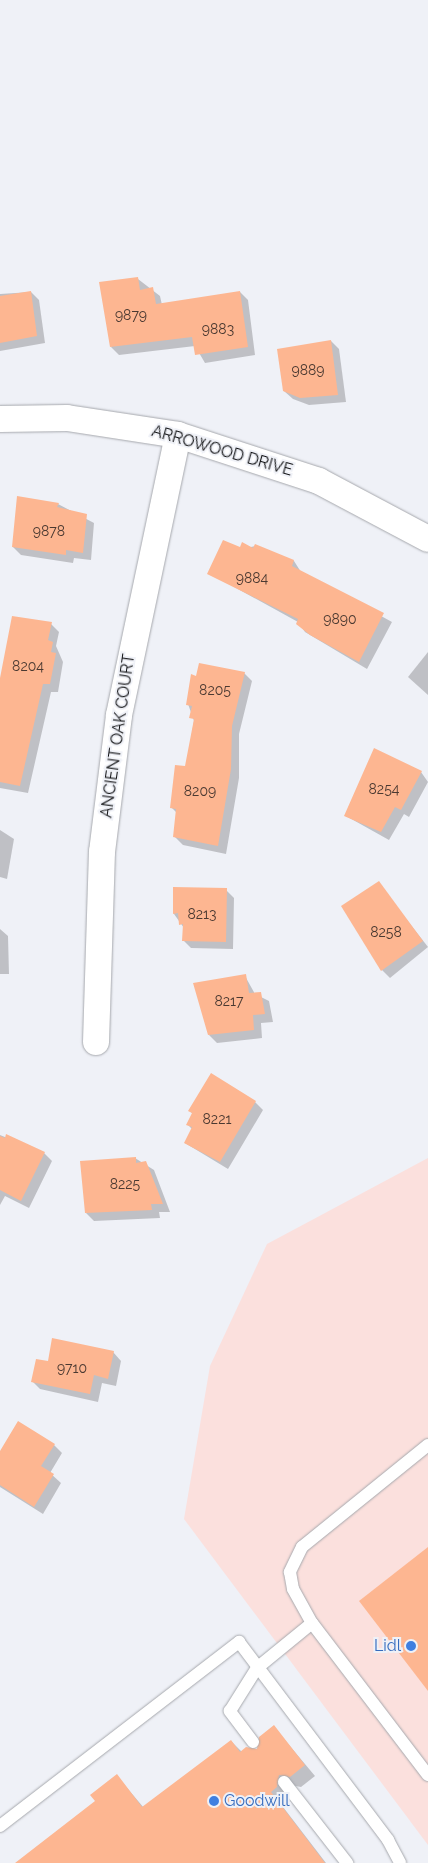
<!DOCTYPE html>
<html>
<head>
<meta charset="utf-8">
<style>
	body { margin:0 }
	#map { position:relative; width:428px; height:1863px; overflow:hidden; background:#eff1f7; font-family:Raleway,sans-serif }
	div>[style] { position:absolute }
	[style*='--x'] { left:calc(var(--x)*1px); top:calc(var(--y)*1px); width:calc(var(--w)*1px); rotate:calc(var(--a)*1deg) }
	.commercial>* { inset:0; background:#fbe0dd }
	.shadow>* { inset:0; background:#0003 }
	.building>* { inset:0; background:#fdb691 }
	.roads { filter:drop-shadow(0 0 1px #a6a8ad) drop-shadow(0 0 1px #a6a8ad) }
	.service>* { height:12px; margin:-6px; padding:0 6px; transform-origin:6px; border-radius:6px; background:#fff }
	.minor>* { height:26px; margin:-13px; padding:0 13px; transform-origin:13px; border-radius:13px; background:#fff }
	.dots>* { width:14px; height:14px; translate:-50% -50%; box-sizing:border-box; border:2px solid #eff1f7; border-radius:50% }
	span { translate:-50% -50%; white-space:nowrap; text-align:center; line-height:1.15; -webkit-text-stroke:4px #eff1f7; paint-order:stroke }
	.number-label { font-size:14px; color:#4a3931 }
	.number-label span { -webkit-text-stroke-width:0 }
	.street-label { font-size:16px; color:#0e0f11 }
	.shop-label { font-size:16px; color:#366cbe }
	.right { translate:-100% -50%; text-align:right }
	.left { translate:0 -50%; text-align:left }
</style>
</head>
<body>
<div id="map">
	<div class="commercial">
		<i style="clip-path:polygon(428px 1158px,428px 1845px,184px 1519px,210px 1366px,267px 1244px)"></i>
	</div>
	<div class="shadow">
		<i style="clip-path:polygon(138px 279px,160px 296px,162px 305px,240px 292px,248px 300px,255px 355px,205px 363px,195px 346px,119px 355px,111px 347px)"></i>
		<i style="clip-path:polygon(31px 292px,39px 300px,45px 343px,0 351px,0 294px)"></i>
		<i style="clip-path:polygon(331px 341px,339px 349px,346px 402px,309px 405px,293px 399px,284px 391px)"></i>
		<i style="clip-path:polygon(58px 504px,94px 523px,91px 560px,74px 558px,73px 563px,21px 555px,13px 547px)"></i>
		<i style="clip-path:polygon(256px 546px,294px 561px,301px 572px,392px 622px,367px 669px,305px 632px,298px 622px,209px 573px,240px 549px)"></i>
		<i style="clip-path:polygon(51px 624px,59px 632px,56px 646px,63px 662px,58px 692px,51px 692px,28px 793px,0 788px,0 685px)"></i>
		<i style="clip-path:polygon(428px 652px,428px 695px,408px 677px)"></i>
		<i style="clip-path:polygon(244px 673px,252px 681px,239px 734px,239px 778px,226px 854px,183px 845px,174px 836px,177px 813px,171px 807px,186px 768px,194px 721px,188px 704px,197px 677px)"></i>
		<i style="clip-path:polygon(421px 772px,428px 782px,409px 817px,404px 814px,389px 840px,346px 816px)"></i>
		<i style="clip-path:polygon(0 830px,14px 839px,7px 879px,0 877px)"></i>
		<i style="clip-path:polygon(378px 883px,428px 947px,390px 978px,382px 970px)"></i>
		<i style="clip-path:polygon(174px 888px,226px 890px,234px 898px,233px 949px,191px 948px,183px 940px,184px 928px,174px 914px)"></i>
		<i style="clip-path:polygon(0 929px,8px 936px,9px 974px,0 974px,0 989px)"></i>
		<i style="clip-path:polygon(245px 976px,255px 994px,269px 1001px,273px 1022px,261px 1023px,262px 1038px,217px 1043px,209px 1035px)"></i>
		<i style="clip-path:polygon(255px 1102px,263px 1110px,228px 1169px,185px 1143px,192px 1129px,188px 1125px,193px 1114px,190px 1111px)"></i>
		<i style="clip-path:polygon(0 1135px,44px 1153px,52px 1161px,29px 1208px,5px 1196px,0 1205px)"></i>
		<i style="clip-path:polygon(135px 1158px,154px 1170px,170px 1212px,159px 1212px,160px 1218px,94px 1221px,86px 1213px)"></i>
		<i style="clip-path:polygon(113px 1352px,121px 1361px,116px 1386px,102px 1383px,98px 1402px,40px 1389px,32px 1381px,49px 1363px)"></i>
		<i style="clip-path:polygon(54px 1445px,62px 1453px,50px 1473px,61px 1483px,43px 1514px,0 1487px,0 1453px)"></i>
		<i style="clip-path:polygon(274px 1727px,315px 1776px,301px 1787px,290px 1785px,288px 1797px,280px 1803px,326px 1863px,17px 1863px,97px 1802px,117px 1776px,144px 1808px,231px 1741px,242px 1752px,258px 1750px)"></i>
	</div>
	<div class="building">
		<i style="clip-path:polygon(138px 277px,140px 290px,153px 287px,156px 304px,240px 291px,248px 347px,195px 355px,192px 337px,110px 347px,99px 282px)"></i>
		<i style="clip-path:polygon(31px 291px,37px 336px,0 343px,0 296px)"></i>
		<i style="clip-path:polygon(331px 340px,338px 395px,300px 398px,283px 391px,277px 349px)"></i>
		<i style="clip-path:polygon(17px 496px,59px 503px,57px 507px,87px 514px,83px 553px,66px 550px,66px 555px,12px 547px)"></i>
		<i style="clip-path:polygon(223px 540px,240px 547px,242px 542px,253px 548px,255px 544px,294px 560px,292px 566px,384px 613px,359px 662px,310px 635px,296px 624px,298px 619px,207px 574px)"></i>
		<i style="clip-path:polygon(12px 616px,52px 622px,48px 640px,53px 642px,51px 652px,56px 653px,50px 684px,43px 684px,20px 786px,0 782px,0 678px)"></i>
		<i style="clip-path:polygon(199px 663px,245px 672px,232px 726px,231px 769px,218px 846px,173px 837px,176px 809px,170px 808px,175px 765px,185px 766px,194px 719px,189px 718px,192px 706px,186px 705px,191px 674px,196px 676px)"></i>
		<i style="clip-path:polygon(374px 748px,422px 771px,401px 810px,395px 807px,381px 832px,344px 816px)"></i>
		<i style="clip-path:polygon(379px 881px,423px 941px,381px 971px,341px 906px)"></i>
		<i style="clip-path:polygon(173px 887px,227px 888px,226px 942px,182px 941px,183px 924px,179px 925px,178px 913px,173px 914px)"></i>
		<i style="clip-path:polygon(246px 974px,249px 993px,261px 992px,265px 1014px,253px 1015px,254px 1030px,208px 1035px,193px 983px)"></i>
		<i style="clip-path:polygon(211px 1073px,256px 1101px,220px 1162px,184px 1143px,192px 1127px,186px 1125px,192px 1113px,188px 1111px)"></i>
		<i style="clip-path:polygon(6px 1134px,45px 1152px,21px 1201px,0 1190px,0 1136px,5px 1138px)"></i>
		<i style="clip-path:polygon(136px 1157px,136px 1163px,146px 1161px,163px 1204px,151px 1204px,152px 1210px,85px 1213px,80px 1161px)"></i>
		<i style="clip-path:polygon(52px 1338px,114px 1351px,108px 1379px,94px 1375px,90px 1394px,31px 1382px,36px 1359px,48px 1361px)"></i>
		<i style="clip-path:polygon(18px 1421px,55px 1444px,41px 1466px,54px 1474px,34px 1507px,0 1485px,0 1451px)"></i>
		<i style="clip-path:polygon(428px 1547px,428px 1691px,359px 1601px)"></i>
		<i style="clip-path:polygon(274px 1725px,305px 1765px,290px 1777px,279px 1775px,277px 1787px,271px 1792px,325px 1863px,15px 1863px,95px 1801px,90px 1795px,117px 1774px,142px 1807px,231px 1740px,240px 1752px,246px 1747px,257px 1749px,259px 1737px)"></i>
	</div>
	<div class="roads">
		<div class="service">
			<i style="--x:428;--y:1445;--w:162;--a:141"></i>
			<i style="--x:302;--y:1547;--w:28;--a:116"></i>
			<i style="--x:290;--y:1572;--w:17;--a:80"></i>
			<i style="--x:293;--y:1589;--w:39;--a:61"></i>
			<i style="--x:312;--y:1623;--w:191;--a:52.7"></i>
			<i style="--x:253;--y:1742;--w:39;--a:-127"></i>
			<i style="--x:230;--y:1711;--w:51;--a:-57.9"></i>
			<i style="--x:257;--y:1668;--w:71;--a:-39.3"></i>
			<i style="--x:284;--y:1782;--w:103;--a:52.1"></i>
			<i style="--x:0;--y:1826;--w:302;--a:-37.6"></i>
			<i style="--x:239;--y:1642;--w:248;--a:53"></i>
			<i style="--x:388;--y:1840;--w:26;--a:62"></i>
		</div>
		<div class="minor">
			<i style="--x:0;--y:419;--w:67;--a:-0.9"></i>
			<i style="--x:67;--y:418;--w:112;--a:8.7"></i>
			<i style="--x:178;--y:435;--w:148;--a:18.1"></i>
			<i style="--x:319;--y:481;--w:123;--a:28"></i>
			<i style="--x:96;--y:1042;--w:190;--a:-88.2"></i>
			<i style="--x:102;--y:852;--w:138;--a:-82.9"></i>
			<i style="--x:119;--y:715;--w:286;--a:-78.1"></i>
		</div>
	</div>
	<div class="dots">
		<i style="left:411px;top:1646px;background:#3f7fe0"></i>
		<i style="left:214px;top:1801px;background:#3f7fe0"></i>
	</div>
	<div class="number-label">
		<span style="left:131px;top:315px">9879</span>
		<span style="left:218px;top:329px">9883</span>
		<span style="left:308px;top:370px">9889</span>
		<span style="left:49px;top:531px">9878</span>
		<span style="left:252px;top:578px">9884</span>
		<span style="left:340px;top:619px">9890</span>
		<span style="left:28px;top:666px">8204</span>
		<span style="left:215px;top:690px">8205</span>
		<span style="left:384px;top:789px">8254</span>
		<span style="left:200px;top:791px">8209</span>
		<span style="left:202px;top:914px">8213</span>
		<span style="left:386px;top:932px">8258</span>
		<span style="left:229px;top:1001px">8217</span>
		<span style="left:217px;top:1119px">8221</span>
		<span style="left:125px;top:1184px">8225</span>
		<span style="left:72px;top:1368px">9710</span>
	</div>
	<div class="street-label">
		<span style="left:222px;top:451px;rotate:16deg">ARROWOOD DRIVE</span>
		<span style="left:118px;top:736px;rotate:-82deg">ANCIENT OAK COURT</span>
	</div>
	<div class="shop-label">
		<span class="right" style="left:401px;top:1646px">Lidl</span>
		<span class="left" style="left:224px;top:1801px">Goodwill</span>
	</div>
</div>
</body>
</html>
